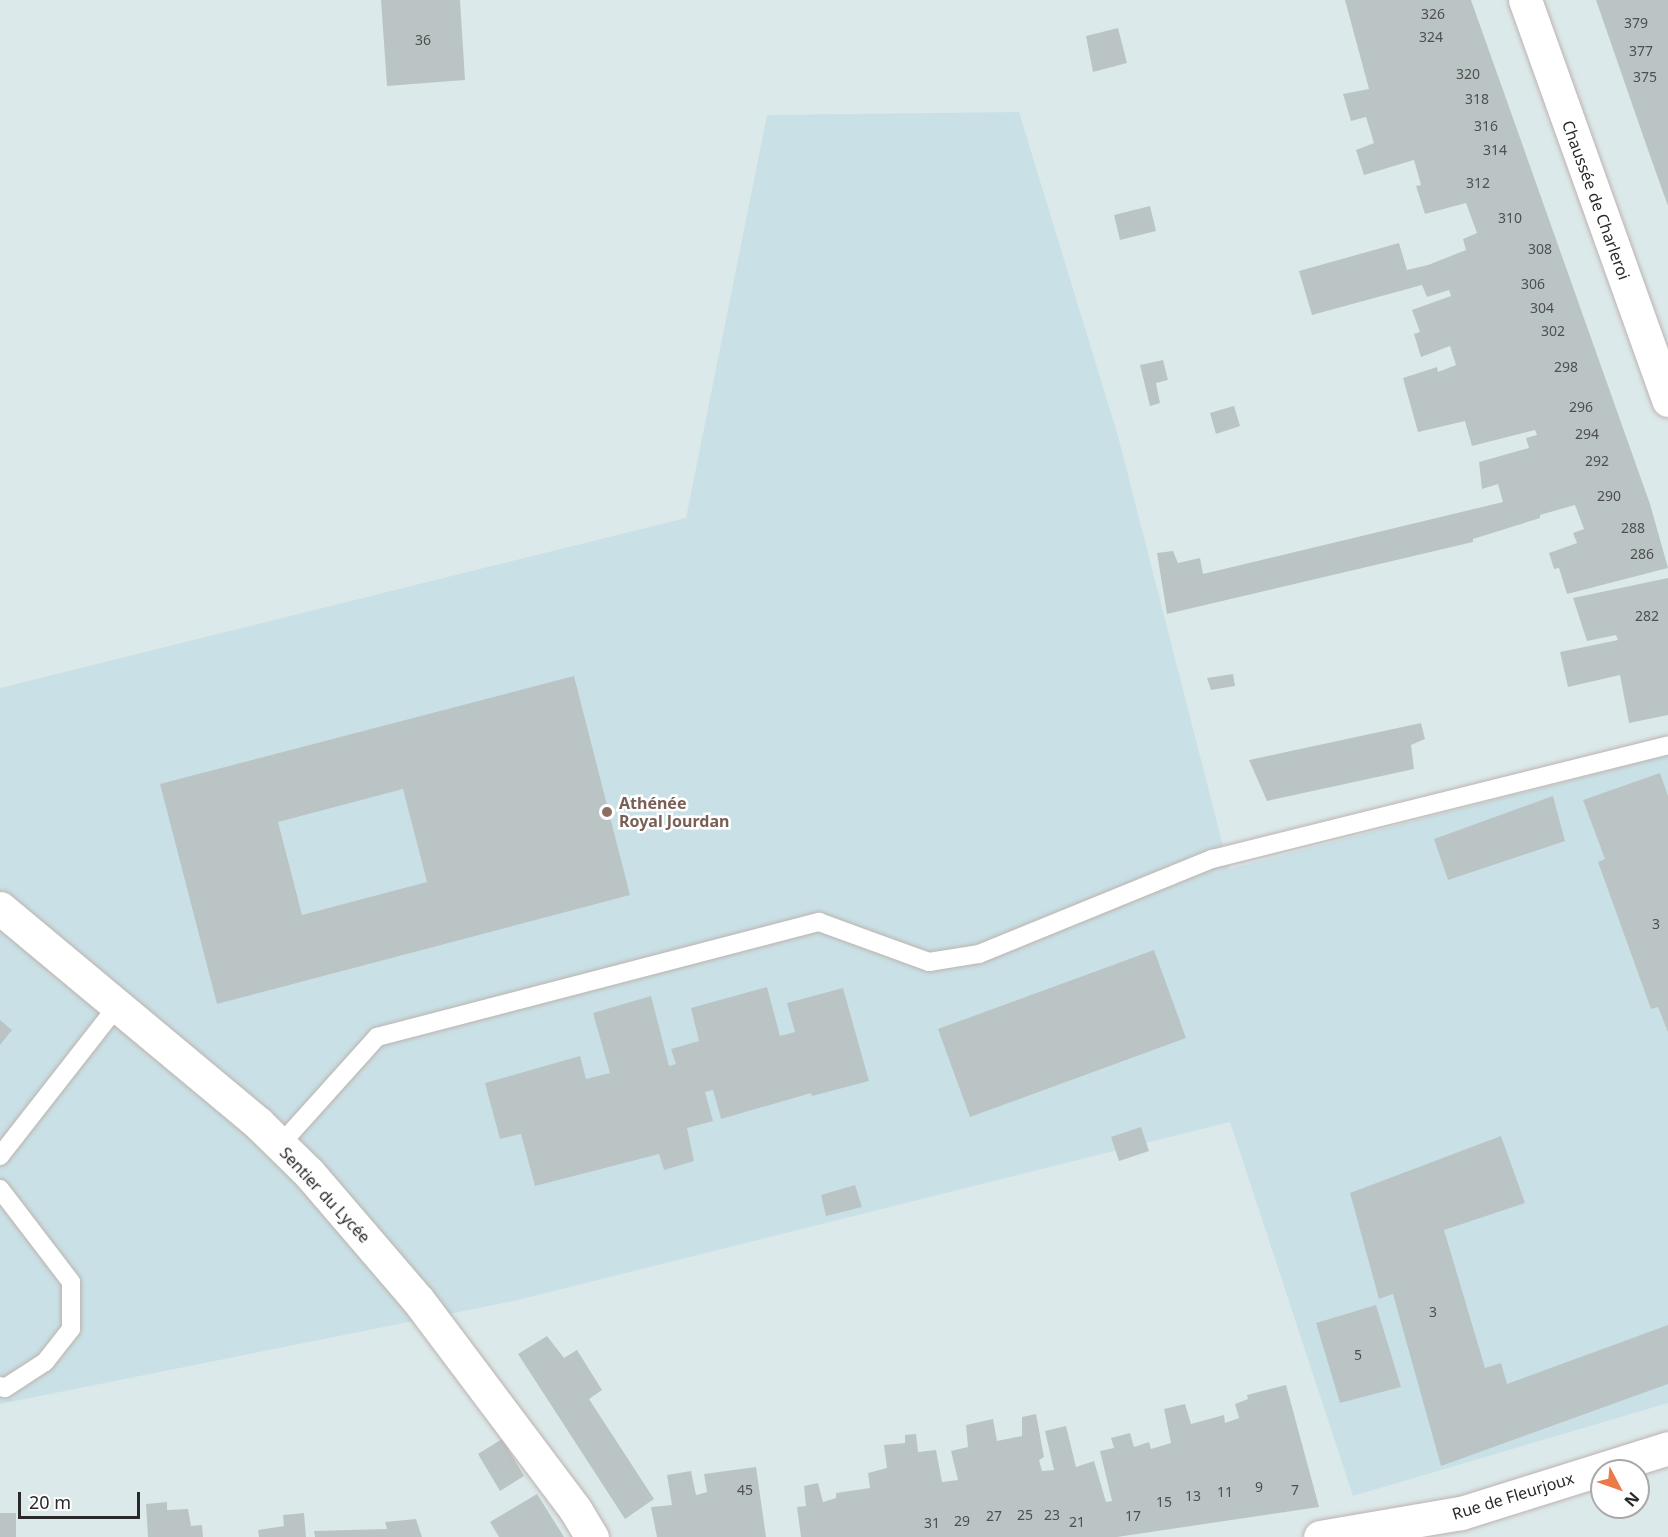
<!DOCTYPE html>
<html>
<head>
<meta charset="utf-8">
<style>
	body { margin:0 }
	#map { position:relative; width:1668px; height:1537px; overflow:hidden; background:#dce9ea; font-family:"Noto Sans",sans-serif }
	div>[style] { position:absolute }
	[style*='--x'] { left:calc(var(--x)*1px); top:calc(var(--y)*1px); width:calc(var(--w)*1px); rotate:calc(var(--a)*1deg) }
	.education>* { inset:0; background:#c9e1e6 }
	.building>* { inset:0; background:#bbc4c5 }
	.roads { filter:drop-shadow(0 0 2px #bcb3af) drop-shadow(0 0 2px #bcb3af) }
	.lane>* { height:18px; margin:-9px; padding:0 9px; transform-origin:9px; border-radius:9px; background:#fff }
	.street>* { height:33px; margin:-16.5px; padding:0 16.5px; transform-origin:16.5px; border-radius:16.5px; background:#fff }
	.secondary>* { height:33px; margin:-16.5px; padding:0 16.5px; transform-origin:16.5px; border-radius:16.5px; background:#fff }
	.dots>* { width:16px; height:16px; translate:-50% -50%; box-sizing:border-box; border:3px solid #fff; border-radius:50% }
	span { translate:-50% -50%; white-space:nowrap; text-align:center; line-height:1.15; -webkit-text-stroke:5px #fff; paint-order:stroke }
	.number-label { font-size:14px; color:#4e5050 }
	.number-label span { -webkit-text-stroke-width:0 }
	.street-label { font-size:16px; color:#292929 }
	.education-label { font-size:16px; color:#785e54; font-weight:700 }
	.left { translate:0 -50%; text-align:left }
	.north { position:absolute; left:1590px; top:1459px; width:60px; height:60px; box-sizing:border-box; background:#fff; border:2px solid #a9a9a9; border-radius:50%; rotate:131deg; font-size:16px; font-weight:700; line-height:24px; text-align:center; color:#292929 }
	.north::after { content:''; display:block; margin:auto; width:21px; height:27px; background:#eb7a48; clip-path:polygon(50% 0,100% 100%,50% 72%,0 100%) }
	.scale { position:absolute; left:18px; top:1492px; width:122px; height:27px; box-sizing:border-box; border:3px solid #292929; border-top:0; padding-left:8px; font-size:18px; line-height:21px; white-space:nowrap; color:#292929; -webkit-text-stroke:4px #fff; paint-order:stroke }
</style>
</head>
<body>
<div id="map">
	<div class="education">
		<i style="clip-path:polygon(1019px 112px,1118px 436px,1229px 869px,1668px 755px,1668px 1403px,1353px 1496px,1230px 1122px,514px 1301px,0 1404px,0 688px,686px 518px,767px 115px)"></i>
	</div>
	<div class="building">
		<i style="clip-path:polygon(381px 0,460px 0,465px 80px,387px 86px)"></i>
		<i style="clip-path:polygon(1345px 0,1471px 0,1650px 504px,1668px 568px,1567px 594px,1559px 568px,1554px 569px,1549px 553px,1577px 543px,1573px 533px,1584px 529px,1575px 505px,1540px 515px,1540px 518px,1473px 539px,1473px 542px,1167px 614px,1157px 553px,1173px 551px,1178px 563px,1200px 558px,1203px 574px,1503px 502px,1498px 484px,1482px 489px,1479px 462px,1529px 448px,1526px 438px,1537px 435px,1535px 430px,1472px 446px,1465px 421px,1418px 432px,1403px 378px,1437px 367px,1438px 372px,1456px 365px,1450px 346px,1421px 357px,1414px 334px,1420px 332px,1412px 310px,1451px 296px,1449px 290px,1427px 297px,1422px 285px,1312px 315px,1299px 271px,1399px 243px,1407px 270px,1428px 265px,1466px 250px,1463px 239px,1477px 233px,1466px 203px,1425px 214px,1416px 186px,1421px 185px,1414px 160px,1364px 175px,1356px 150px,1374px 143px,1366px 117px,1351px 121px,1343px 94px,1369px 89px)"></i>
		<i style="clip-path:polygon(1596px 0,1668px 0,1668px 206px,1648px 150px)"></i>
		<i style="clip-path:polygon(1118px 28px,1127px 63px,1093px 72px,1086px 36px)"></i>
		<i style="clip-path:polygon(1150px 206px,1156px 231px,1120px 240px,1114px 215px)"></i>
		<i style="clip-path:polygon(1163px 360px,1168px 380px,1156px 383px,1160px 403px,1150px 406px,1140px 365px)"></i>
		<i style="clip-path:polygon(1234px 406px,1240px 426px,1216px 434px,1210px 413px)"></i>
		<i style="clip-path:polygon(1668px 578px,1668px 715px,1629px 723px,1620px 675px,1568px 687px,1560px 652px,1618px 640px,1616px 635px,1587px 641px,1573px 598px)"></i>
		<i style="clip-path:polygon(1233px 674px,1235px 686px,1211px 690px,1207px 678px)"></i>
		<i style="clip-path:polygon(evenodd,574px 676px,630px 895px,217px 1004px,160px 784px,574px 676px,403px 789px,427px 882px,302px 915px,278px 822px,403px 789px)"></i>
		<i style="clip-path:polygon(1421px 723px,1425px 739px,1411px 745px,1414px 769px,1267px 801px,1249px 760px)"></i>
		<i style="clip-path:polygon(1660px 773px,1668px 796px,1668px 1032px,1658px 1007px,1651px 1009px,1598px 862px,1605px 859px,1583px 800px)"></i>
		<i style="clip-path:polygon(1553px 796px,1565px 841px,1448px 880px,1434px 839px)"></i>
		<i style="clip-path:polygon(1154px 950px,1186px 1038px,970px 1117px,938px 1029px)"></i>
		<i style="clip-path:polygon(767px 987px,780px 1036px,795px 1032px,787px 1003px,843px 988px,869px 1081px,812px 1096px,811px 1093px,721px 1119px,713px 1090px,705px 1092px,713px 1121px,687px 1128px,694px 1161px,664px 1170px,659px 1154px,535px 1186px,521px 1134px,500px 1139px,485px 1083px,580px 1056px,586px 1079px,610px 1073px,593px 1013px,651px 996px,669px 1066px,676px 1064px,671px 1049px,699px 1041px,691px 1008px)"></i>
		<i style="clip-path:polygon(0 1020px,12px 1030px,0 1045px)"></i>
		<i style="clip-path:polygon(1141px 1127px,1149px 1151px,1119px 1161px,1111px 1137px)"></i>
		<i style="clip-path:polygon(1501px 1136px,1525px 1203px,1444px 1230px,1485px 1368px,1501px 1363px,1507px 1384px,1668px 1325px,1668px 1384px,1441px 1466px,1393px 1294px,1379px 1299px,1350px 1193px)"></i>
		<i style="clip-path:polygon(855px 1185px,862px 1207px,826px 1216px,821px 1195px)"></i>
		<i style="clip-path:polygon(1376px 1305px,1401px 1387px,1340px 1403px,1316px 1323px)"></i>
		<i style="clip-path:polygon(547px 1336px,564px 1358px,577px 1350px,602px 1390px,589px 1399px,654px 1499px,625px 1519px,518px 1354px)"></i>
		<i style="clip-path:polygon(1286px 1385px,1319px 1507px,1117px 1537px,801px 1537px,797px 1507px,806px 1506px,804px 1486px,818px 1483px,823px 1502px,836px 1498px,836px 1493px,870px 1488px,868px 1473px,887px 1468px,884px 1445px,905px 1443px,905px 1435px,916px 1434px,918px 1452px,936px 1450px,942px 1482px,958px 1480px,951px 1451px,968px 1447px,966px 1425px,993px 1419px,997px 1441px,1022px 1436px,1022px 1417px,1036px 1414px,1044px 1457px,1039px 1460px,1042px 1471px,1054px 1470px,1045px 1431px,1066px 1426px,1076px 1467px,1094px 1461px,1106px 1502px,1112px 1501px,1100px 1451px,1114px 1448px,1111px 1438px,1130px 1433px,1134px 1447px,1149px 1442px,1151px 1449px,1171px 1443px,1164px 1409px,1185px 1404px,1191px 1424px,1224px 1415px,1225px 1423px,1239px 1418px,1235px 1404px,1248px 1399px,1247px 1395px)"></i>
		<i style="clip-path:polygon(502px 1439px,524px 1476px,500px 1491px,478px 1454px)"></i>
		<i style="clip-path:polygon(756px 1467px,766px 1537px,657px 1537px,651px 1507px,672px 1505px,667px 1475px,691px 1471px,696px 1495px,707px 1492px,704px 1474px)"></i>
		<i style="clip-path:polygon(537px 1494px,564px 1537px,499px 1537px,490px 1522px)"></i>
		<i style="clip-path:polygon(167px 1502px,167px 1510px,188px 1509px,191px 1526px,202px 1525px,203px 1537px,148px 1537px,146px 1504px)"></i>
		<i style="clip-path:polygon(0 1513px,16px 1513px,16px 1537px,0 1537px)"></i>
		<i style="clip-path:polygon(304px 1513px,306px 1537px,259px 1537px,258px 1530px,284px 1526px,283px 1515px)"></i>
		<i style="clip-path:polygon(416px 1519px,422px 1537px,315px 1537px,314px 1531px,387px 1529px,385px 1522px)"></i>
	</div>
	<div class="roads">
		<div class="lane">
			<i style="--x:279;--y:1146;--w:147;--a:-48"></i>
			<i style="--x:377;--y:1037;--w:457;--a:-14.6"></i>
			<i style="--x:819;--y:922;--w:117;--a:20"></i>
			<i style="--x:929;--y:962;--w:51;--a:-9.1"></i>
			<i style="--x:979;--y:954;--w:252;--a:-22.2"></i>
			<i style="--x:1212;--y:859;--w:470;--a:-14"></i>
			<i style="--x:0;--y:1156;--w:192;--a:-52"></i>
			<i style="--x:0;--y:1189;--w:117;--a:52.6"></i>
			<i style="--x:71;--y:1282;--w:47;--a:90"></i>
			<i style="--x:71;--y:1329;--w:42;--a:128.2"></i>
			<i style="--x:45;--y:1362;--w:48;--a:147"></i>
			<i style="--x:5;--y:1388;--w:5;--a:-158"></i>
		</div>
		<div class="street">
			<i style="--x:0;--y:908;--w:336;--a:39.8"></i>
			<i style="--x:258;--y:1123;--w:71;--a:44.4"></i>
			<i style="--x:309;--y:1173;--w:167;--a:49.4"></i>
			<i style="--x:418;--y:1300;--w:261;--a:53.1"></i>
			<i style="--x:575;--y:1509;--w:33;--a:59"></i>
		</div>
		<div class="secondary">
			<i style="--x:1525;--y:0;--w:425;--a:70.3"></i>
			<i style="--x:1320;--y:1537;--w:143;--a:-9.7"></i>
			<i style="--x:1461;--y:1513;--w:217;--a:-17.4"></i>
		</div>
	</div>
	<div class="dots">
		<i style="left:607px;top:812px;background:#8d6e63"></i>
	</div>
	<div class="number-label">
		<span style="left:1433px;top:14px">326</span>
		<span style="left:1636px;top:23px">379</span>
		<span style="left:1431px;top:37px">324</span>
		<span style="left:423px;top:40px">36</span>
		<span style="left:1641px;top:51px">377</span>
		<span style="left:1468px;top:74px">320</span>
		<span style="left:1645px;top:77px">375</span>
		<span style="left:1477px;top:99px">318</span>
		<span style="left:1486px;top:126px">316</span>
		<span style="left:1495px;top:150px">314</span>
		<span style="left:1478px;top:183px">312</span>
		<span style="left:1510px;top:218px">310</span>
		<span style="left:1540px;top:249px">308</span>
		<span style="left:1533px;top:284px">306</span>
		<span style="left:1542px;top:308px">304</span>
		<span style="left:1553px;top:331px">302</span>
		<span style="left:1566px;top:367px">298</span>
		<span style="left:1581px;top:407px">296</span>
		<span style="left:1587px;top:434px">294</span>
		<span style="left:1597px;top:461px">292</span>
		<span style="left:1609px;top:496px">290</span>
		<span style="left:1633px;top:528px">288</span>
		<span style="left:1642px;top:554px">286</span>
		<span style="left:1647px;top:616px">282</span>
		<span style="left:1656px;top:924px">3</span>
		<span style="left:1433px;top:1312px">3</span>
		<span style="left:1358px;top:1355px">5</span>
		<span style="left:1259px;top:1487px">9</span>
		<span style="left:745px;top:1490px">45</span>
		<span style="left:1295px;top:1490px">7</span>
		<span style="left:1225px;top:1492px">11</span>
		<span style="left:1193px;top:1496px">13</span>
		<span style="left:1164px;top:1502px">15</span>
		<span style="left:1025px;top:1515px">25</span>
		<span style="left:1052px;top:1515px">23</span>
		<span style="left:994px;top:1516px">27</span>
		<span style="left:1133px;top:1516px">17</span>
		<span style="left:962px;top:1521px">29</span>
		<span style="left:1077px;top:1522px">21</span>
		<span style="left:932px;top:1523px">31</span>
	</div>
	<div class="street-label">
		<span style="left:1596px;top:200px;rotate:70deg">Chaussée de Charleroi</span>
		<span style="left:325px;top:1195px;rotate:47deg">Sentier du Lycée</span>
		<span style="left:1513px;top:1496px;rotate:-17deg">Rue de Fleurjoux</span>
	</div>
	<div class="education-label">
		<span class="left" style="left:619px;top:812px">Athénée<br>Royal Jourdan</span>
	</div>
	<div class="north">N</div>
	<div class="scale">20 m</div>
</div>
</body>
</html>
